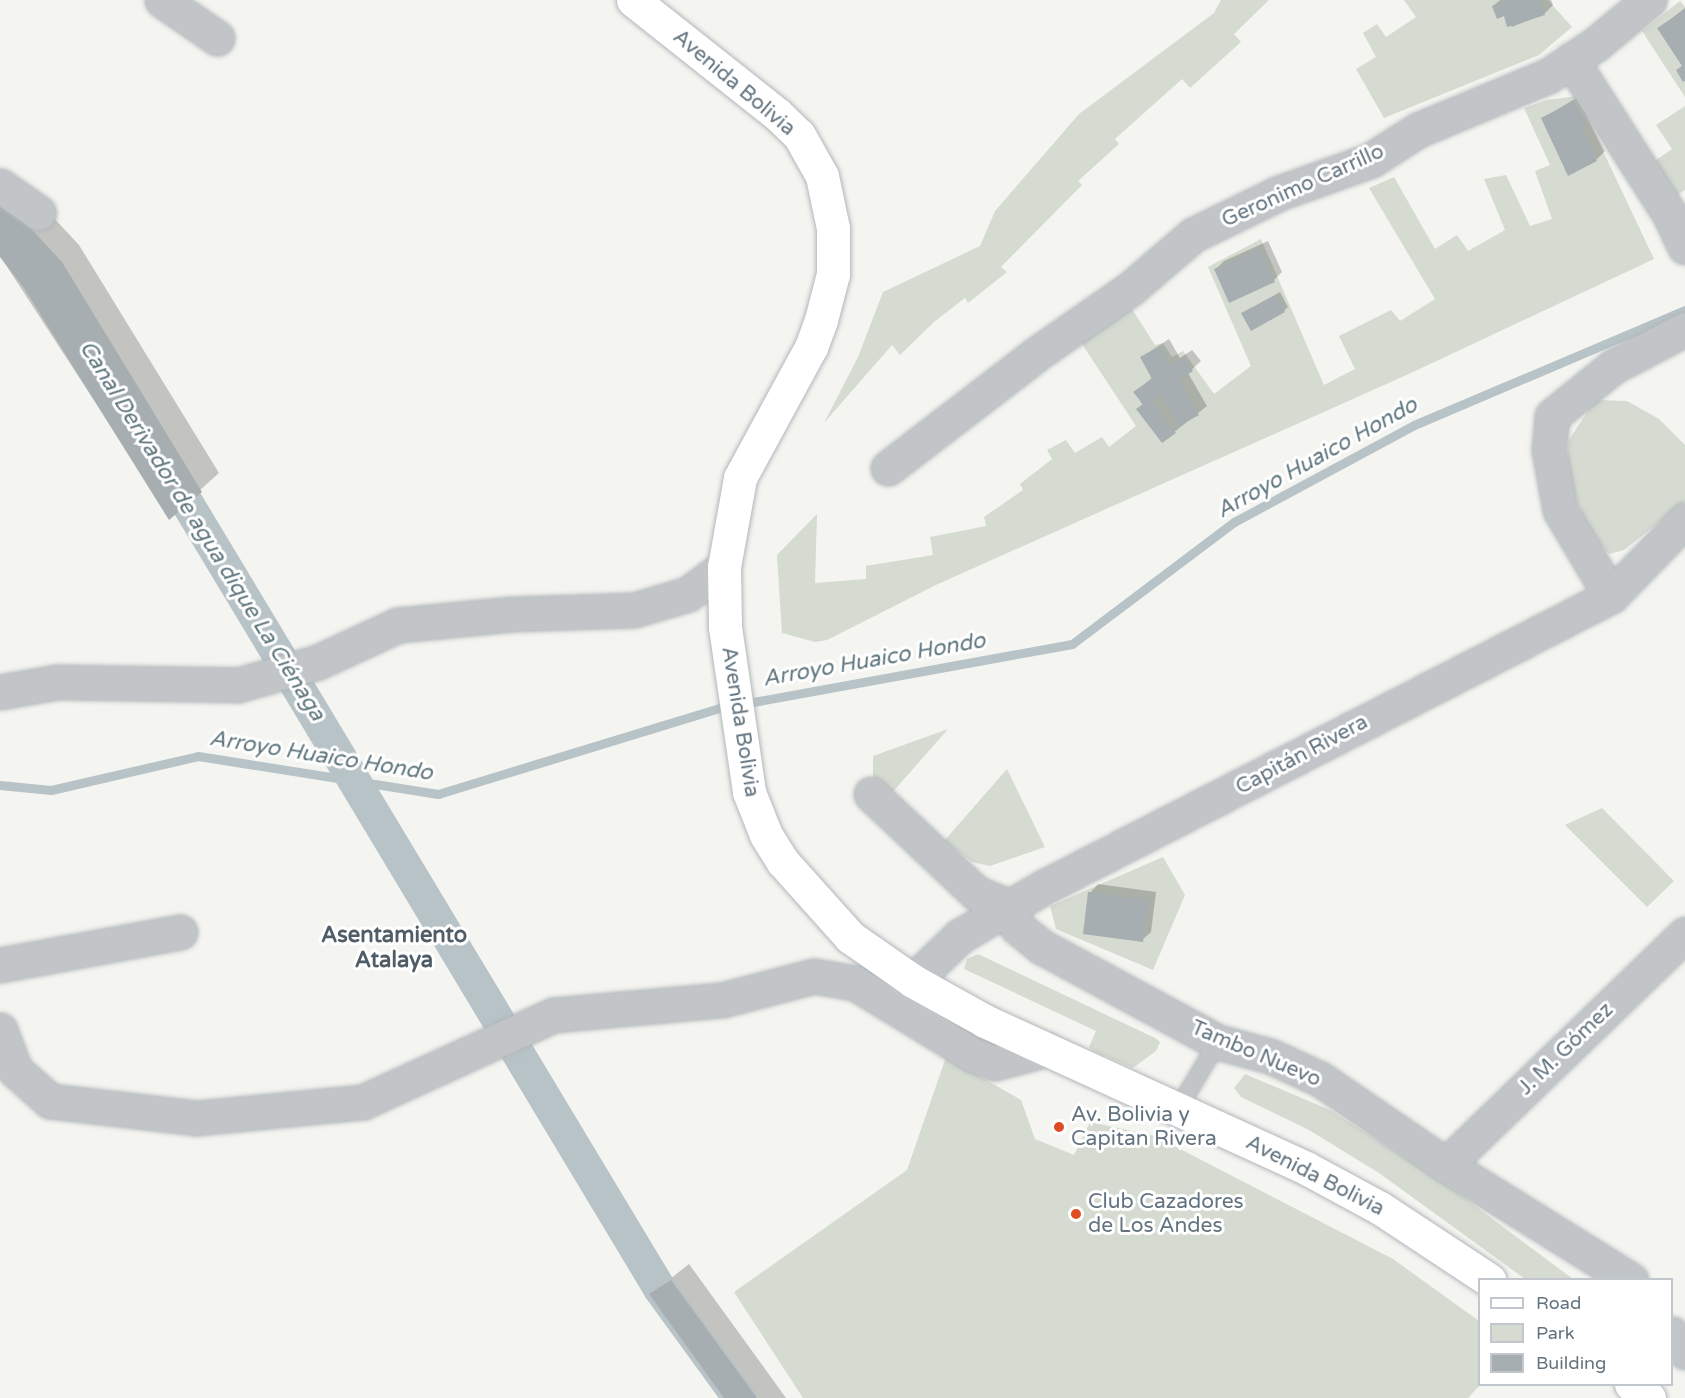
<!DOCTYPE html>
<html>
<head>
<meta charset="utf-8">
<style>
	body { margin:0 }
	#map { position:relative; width:1685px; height:1398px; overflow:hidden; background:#f4f4f0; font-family:"Varela Round",sans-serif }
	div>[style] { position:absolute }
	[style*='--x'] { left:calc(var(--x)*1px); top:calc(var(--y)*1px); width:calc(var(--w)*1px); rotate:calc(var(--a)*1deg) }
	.green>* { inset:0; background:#d5dbd1 }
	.shadow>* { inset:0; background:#0003 }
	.stream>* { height:9px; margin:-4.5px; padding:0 4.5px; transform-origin:4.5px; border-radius:4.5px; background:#b8c3c7 }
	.canal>* { height:33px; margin:-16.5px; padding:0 16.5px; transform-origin:16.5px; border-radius:16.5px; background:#b8c3c7 }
	.building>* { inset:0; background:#a6aeb2 }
	.roads { filter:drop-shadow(0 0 2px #b1b7ba) drop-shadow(0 0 2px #b1b7ba) }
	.lane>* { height:16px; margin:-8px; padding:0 8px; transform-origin:8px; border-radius:8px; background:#c1c5c8 }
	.street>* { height:33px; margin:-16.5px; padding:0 16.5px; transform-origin:16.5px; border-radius:16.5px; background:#c1c5c8 }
	.secondary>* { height:33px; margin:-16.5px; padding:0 16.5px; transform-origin:16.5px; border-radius:16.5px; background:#fff }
	.dots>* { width:16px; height:16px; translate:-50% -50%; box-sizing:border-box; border:3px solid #fff; border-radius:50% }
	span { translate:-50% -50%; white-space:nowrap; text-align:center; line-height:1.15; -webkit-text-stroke:6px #fff; paint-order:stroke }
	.street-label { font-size:21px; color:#637480 }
	.poi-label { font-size:21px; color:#637480 }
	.left { translate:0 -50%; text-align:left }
	.water-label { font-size:22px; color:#5f767e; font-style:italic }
	.neighbourhood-label { font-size:22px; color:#515d66; font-weight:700 }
	.legend { position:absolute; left:1478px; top:1278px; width:195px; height:108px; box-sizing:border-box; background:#fff; border:2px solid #c1c7cc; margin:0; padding:8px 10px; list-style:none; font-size:18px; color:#637480 }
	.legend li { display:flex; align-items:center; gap:12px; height:30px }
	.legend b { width:30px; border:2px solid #c1c7cc }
</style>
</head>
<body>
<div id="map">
	<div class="green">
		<i style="clip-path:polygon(1221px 0,1269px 0,1234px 34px,1241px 42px,1190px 88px,1182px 79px,1115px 139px,1119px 144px,1078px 181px,1082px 185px,1001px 267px,1007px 272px,968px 303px,965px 298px,934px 322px,900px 355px,892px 345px,824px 423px,858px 357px,883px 292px,980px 246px,995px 211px,1079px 114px,1214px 13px)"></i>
		<i style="clip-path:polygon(1404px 0,1548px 0,1572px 27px,1539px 55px,1384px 118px,1356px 69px,1376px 57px,1363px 33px,1377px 24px,1386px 37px,1416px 17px)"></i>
		<i style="clip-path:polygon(1680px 1px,1685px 7px,1685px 97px,1642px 31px)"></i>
		<i style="clip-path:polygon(1577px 96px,1654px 259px,1411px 373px,938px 584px,827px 640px,815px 642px,782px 633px,777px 555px,817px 514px,815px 583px,866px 579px,866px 566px,933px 555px,930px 537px,986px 526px,984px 517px,1023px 490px,1020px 484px,1052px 459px,1047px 450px,1066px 440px,1075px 453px,1102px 437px,1109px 447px,1136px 426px,1080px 341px,1130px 306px,1155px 345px,1163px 343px,1172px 357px,1183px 351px,1214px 394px,1251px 366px,1208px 267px,1261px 239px,1324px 385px,1355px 369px,1339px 336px,1391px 310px,1400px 321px,1435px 299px,1369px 188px,1394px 177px,1435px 249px,1457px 235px,1468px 251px,1505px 230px,1484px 179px,1506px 175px,1530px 226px,1552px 219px,1535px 171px,1550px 165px,1524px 108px,1547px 100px)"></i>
		<i style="clip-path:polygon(1685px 106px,1685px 190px,1656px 209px,1634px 175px,1672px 149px,1656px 125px)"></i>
		<i style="clip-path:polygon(1595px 400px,1627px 401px,1659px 419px,1685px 445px,1685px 502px,1624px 550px,1609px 554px,1593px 538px,1566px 478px,1569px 440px)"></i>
		<i style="clip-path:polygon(948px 729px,891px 794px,873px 778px,873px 756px)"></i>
		<i style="clip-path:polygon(1007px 769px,1045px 847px,990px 866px,972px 862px,944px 841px)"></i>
		<i style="clip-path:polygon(1602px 808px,1674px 881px,1647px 907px,1565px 825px)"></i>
		<i style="clip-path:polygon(1163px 857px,1185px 895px,1153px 970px,1056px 929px,1050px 906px)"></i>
		<i style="clip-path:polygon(978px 954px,1155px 1038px,1160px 1042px,1156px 1051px,1133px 1068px,1096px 1052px,1089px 1047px,1096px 1031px,964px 969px,967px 959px)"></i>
		<i style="clip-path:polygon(946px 1057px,1021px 1100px,1035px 1139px,1074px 1155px,1090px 1122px,1155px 1136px,1393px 1259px,1479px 1321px,1480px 1385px,1468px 1398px,803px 1398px,734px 1292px,907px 1170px)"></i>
		<i style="clip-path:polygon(1245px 1074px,1330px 1110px,1443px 1182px,1573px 1279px,1525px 1279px,1379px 1173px,1309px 1130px,1241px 1097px,1234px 1088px)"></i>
	</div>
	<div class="shadow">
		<i style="clip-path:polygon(1500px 0,1551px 0,1553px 5px,1544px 14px,1512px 27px,1505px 14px,1493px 6px)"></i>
		<i style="clip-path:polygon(1685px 8px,1685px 79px,1678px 70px,1683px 65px,1659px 28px)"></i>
		<i style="clip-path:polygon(1583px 94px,1593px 114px,1588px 118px,1605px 151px,1596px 160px,1543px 118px)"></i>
		<i style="clip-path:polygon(40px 203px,79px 245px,219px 473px,170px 517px,0 256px)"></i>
		<i style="clip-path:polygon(1268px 241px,1282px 272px,1274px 280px,1215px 270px,1224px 261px)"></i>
		<i style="clip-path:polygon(1280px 292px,1288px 307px,1284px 311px,1243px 313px)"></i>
		<i style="clip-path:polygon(1169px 339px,1180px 358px,1192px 350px,1201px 361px,1188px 373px,1207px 406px,1163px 441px,1135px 392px,1153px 377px,1142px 357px)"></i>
		<i style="clip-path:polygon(1098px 884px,1156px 892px,1151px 932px,1142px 940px,1090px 893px)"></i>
		<i style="clip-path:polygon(689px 1264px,786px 1398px,726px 1398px,651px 1294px)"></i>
	</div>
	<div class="stream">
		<i style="--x:0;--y:785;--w:51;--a:5.6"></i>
		<i style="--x:51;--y:790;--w:151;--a:-13"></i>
		<i style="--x:198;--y:756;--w:243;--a:9"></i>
		<i style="--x:438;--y:794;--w:295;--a:-17"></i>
		<i style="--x:720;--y:708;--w:358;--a:-10.3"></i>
		<i style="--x:1072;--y:644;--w:203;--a:-37"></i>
		<i style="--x:1234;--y:522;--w:204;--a:-28.3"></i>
		<i style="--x:1414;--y:425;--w:294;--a:-23"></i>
	</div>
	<div class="canal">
		<i style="--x:164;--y:465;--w:960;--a:58.97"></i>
		<i style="--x:659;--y:1288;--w:136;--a:54"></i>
	</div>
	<div class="building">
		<i style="clip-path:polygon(1506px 0,1540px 0,1545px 15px,1507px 27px,1504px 16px,1497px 19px,1492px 6px)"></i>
		<i style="clip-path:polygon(1685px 10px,1685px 81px,1683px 82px,1676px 70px,1682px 66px,1657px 28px)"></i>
		<i style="clip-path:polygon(1574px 101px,1585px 123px,1580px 126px,1597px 161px,1568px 176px,1541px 118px)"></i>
		<i style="clip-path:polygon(0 203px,23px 220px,62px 262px,202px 492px,169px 520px,24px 288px,0 257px)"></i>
		<i style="clip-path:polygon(1259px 248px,1275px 282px,1229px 303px,1214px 269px)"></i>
		<i style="clip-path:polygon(1276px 295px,1285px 312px,1251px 331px,1241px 313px)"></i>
		<i style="clip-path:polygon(1160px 346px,1171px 365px,1183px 357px,1193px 371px,1179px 380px,1199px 415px,1179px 426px,1161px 394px,1151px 401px,1176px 433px,1162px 443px,1136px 409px,1143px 404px,1133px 392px,1152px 379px,1140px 357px)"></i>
		<i style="clip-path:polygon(1088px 892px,1148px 900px,1143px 942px,1083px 934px)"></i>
		<i style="clip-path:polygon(671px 1280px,757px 1398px,724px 1398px,649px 1294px)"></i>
	</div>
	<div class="roads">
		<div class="lane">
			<i style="--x:1178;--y:1109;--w:78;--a:-59.2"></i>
		</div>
		<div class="street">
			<i style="--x:162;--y:0;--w:67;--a:34.6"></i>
			<i style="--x:1571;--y:60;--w:184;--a:57.4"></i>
			<i style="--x:1670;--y:215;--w:35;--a:65"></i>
			<i style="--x:0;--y:186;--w:47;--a:34.7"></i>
			<i style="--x:888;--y:468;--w:185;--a:-37.5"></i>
			<i style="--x:1035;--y:355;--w:116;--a:-34.8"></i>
			<i style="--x:1130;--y:289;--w:83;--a:-40.6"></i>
			<i style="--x:1193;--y:235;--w:96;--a:-26"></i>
			<i style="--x:1279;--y:193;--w:98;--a:-19.7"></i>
			<i style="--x:1371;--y:160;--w:56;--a:-32.6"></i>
			<i style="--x:1418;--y:130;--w:141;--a:-22.6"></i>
			<i style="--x:1548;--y:76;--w:58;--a:-33.7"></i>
			<i style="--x:1596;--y:44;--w:69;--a:-39.7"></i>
			<i style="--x:1611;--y:596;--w:100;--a:-120.7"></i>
			<i style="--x:1560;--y:510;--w:61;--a:-100.4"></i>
			<i style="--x:1549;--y:450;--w:34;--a:-85"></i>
			<i style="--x:1552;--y:416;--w:80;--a:-38.9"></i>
			<i style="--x:1614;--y:366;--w:80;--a:-27.5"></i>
			<i style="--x:0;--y:692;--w:58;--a:-10"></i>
			<i style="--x:57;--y:682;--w:181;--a:0.9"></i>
			<i style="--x:238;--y:685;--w:83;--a:-16"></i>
			<i style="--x:318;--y:662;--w:88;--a:-24.8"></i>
			<i style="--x:398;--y:625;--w:115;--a:-5.5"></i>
			<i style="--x:512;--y:614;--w:122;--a:-1.9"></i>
			<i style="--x:634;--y:610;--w:56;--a:-16.5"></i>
			<i style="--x:688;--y:594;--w:45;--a:-36.9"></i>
			<i style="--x:871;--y:794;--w:144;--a:43.3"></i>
			<i style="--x:976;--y:893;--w:38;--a:22"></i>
			<i style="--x:1011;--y:907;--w:21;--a:73"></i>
			<i style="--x:1017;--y:927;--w:32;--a:39"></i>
			<i style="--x:1042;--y:947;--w:200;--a:28.4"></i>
			<i style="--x:1218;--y:1042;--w:54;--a:15.1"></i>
			<i style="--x:1270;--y:1056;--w:55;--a:24.7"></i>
			<i style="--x:1320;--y:1079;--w:153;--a:34.3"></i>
			<i style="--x:1446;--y:1165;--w:218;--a:31.9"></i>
			<i style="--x:0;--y:965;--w:183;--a:-10.4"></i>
			<i style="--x:913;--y:981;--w:65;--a:-43.8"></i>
			<i style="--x:960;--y:936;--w:95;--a:-30.3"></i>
			<i style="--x:1042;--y:888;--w:640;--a:-27.17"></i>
			<i style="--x:1611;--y:596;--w:106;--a:-45.8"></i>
			<i style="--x:0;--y:1030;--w:43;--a:69.4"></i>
			<i style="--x:15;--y:1070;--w:47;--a:41.5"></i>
			<i style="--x:50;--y:1101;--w:147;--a:6.6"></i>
			<i style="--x:196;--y:1118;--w:168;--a:-5.5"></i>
			<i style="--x:363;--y:1102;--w:209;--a:-24.6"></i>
			<i style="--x:553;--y:1015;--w:170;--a:-5.1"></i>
			<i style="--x:722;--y:1000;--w:95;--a:-14.6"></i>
			<i style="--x:814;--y:976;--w:42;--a:9.7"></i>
			<i style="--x:855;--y:983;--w:138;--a:31.4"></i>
			<i style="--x:973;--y:1055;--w:22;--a:21"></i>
			<i style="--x:994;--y:1063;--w:55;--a:-14.8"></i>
			<i style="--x:1446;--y:1165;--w:332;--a:-44"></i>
			<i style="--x:1672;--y:1334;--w:22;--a:54"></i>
		</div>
		<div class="secondary">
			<i style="--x:633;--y:0;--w:184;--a:38.4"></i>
			<i style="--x:777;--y:114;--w:30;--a:44"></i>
			<i style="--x:799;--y:135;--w:47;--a:60.7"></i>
			<i style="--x:822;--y:176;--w:53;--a:78.1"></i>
			<i style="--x:833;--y:228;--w:46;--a:90"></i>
			<i style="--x:833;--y:274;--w:48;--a:104.6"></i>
			<i style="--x:821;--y:320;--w:29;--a:110"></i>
			<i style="--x:811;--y:347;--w:149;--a:118.5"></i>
			<i style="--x:740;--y:478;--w:90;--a:100.2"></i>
			<i style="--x:724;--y:567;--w:60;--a:89"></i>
			<i style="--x:725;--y:627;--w:167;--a:81.7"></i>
			<i style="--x:749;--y:792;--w:46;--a:68.4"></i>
			<i style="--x:766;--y:835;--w:32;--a:58"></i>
			<i style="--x:783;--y:862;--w:101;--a:48.2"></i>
			<i style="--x:850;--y:937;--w:77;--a:34.9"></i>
			<i style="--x:913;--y:981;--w:82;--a:29.1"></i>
			<i style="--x:985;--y:1021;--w:353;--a:24.6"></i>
			<i style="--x:1306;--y:1168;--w:84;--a:28.4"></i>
			<i style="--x:1380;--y:1208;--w:131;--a:33.4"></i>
			<i style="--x:1631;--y:1384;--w:23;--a:38"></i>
		</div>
	</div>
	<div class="dots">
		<i style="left:1059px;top:1127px;background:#df4d24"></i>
		<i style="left:1076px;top:1214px;background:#df4d24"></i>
	</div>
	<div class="street-label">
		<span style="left:734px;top:83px;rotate:40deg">Avenida Bolivia</span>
		<span style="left:1303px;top:186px;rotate:-24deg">Geronimo Carrillo</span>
		<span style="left:740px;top:722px;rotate:81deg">Avenida Bolivia</span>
		<span style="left:1302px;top:755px;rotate:-28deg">Capitán Rivera</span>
		<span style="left:1566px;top:1049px;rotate:-44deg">J. M. Gómez</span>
		<span style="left:1256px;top:1054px;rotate:23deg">Tambo Nuevo</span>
		<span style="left:1315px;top:1176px;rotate:27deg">Avenida Bolivia</span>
	</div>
	<div class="poi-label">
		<span class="left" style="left:1071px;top:1127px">Av. Bolivia y<br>Capitan Rivera</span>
		<span class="left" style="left:1088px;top:1214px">Club Cazadores<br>de Los Andes</span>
	</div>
	<div class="water-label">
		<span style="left:1317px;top:458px;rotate:-29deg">Arroyo Huaico Hondo</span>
		<span style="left:202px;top:531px;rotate:58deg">Canal Derivador de agua dique La Ciénaga</span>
		<span style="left:874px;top:660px;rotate:-10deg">Arroyo Huaico Hondo</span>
		<span style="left:321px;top:756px;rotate:9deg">Arroyo Huaico Hondo</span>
	</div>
	<div class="neighbourhood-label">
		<span style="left:394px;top:948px">Asentamiento<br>Atalaya</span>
	</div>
	<ul class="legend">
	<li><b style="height:8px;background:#fff"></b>Road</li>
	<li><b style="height:16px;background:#d5dbd1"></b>Park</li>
	<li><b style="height:16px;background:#a6aeb2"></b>Building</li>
	</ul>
</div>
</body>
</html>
